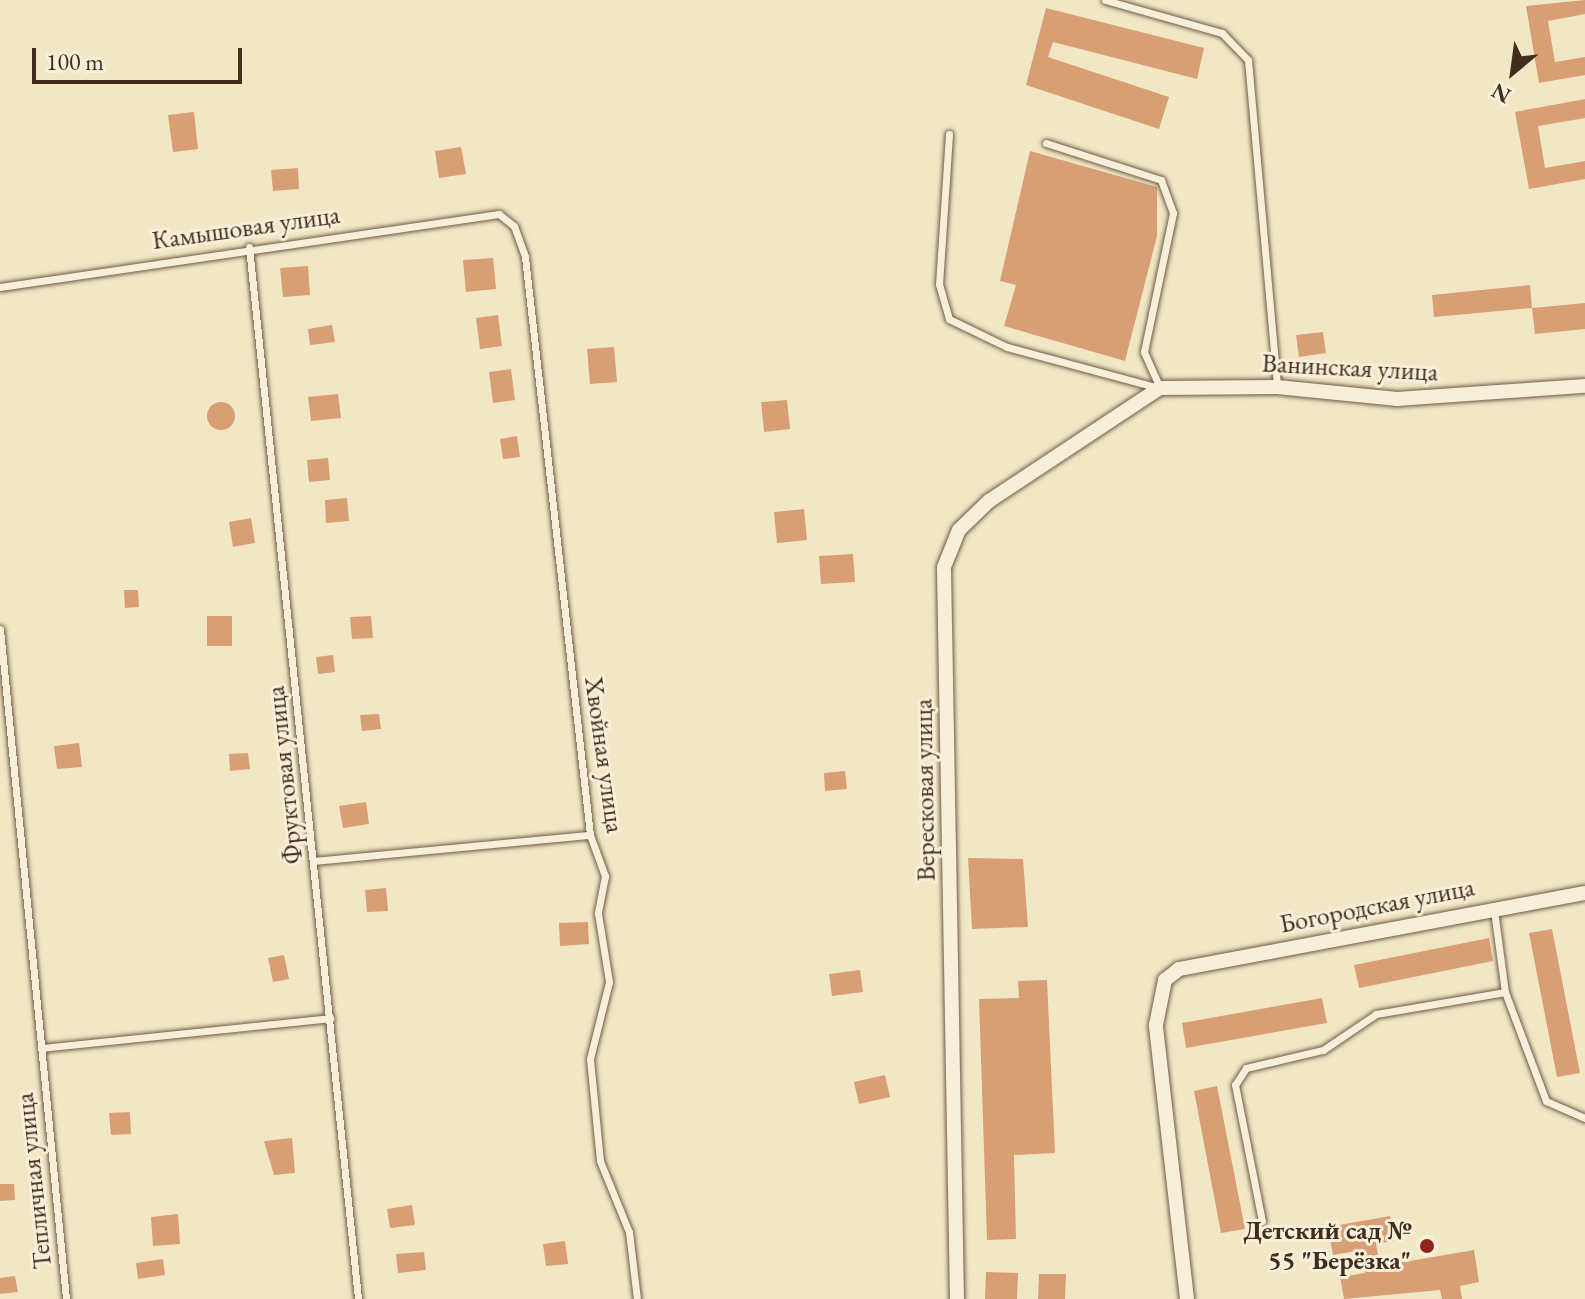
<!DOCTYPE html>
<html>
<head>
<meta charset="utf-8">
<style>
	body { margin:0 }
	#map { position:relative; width:1585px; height:1299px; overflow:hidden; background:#f2e7c4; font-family:"EB Garamond",serif }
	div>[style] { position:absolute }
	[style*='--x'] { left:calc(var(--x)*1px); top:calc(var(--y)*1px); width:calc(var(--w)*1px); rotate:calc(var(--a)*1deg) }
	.building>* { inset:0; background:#d89f74 }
	.round { border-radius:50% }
	.roads { filter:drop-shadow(0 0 2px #6d5c47) drop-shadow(0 0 2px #6d5c47) }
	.lane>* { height:7px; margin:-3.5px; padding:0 3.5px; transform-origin:3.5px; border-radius:3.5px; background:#f7efd9 }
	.street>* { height:14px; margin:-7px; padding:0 7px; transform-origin:7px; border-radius:7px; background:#f7efd9 }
	.dots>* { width:22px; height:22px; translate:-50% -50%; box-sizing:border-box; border:4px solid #f7efd9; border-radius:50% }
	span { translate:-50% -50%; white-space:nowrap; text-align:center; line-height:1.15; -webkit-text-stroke:6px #f7efd9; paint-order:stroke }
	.street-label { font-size:26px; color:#412d1d }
	.poi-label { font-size:26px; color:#412d1d; font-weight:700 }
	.right { translate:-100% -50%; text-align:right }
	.north { position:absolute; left:1473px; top:32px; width:80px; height:80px; -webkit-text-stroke:6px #f7efd9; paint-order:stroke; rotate:209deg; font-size:22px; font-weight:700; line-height:32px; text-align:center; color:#412d1d }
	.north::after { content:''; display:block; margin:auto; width:28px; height:36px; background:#412d1d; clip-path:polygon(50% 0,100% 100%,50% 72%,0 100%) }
	.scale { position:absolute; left:32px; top:48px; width:210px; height:36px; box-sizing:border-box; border:4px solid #412d1d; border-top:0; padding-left:10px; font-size:24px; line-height:28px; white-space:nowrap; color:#412d1d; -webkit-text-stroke:6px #f7efd9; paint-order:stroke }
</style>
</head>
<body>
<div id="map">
	<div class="building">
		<i style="clip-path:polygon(1585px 0,1585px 14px,1548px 21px,1555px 62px,1585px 57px,1585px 75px,1539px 83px,1526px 6px)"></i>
		<i style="clip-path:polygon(1046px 8px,1204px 48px,1197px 79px,1053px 42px,1048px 57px,1169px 97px,1159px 129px,1026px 85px)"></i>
		<i style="clip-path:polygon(1585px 99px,1585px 118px,1538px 126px,1545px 168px,1585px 161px,1585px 179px,1529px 189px,1515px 112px)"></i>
		<i style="clip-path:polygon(194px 112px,198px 149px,173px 152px,168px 115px)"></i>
		<i style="clip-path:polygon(461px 147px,466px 174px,439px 178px,435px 151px)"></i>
		<i style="clip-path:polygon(1030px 151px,1157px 187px,1157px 236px,1125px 361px,1004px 326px,1016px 285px,1000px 281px)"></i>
		<i style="clip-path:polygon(298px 168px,299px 189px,273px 191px,271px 170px)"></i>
		<i style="clip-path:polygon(493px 258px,496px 289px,466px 292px,463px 260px)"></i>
		<i style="clip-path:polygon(308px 266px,310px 295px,283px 297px,280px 268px)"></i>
		<i style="clip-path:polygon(1530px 285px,1532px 308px,1434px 317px,1432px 295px)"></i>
		<i style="clip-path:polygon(1585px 303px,1585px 329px,1535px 334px,1532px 308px)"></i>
		<i style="clip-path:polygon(498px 315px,502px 346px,480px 349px,476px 318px)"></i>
		<i style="clip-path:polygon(332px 325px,335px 342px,310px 345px,308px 329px)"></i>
		<i style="clip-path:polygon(1323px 332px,1326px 353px,1299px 357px,1296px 335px)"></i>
		<i style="clip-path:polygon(614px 347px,617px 382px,590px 384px,587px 349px)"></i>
		<i style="clip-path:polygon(511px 369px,515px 400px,493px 403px,489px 372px)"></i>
		<i style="clip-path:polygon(338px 394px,341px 418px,311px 421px,308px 397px)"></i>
		<i style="clip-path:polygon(787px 400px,790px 429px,764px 432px,761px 402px)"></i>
		<i class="round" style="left:207px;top:402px;width:28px;height:28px"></i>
		<i style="clip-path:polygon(517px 436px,520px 457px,503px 459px,500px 439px)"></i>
		<i style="clip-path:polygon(328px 458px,330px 480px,309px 482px,307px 460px)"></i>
		<i style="clip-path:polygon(347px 498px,349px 521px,326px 523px,325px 500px)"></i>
		<i style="clip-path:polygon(804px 509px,807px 540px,777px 543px,774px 512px)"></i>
		<i style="clip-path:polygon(251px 518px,255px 543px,233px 547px,229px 522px)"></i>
		<i style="clip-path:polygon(853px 554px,855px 582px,821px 584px,819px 556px)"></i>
		<i style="clip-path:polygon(124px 590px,138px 590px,139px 607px,125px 608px)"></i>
		<i style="clip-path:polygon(207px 616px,232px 616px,232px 646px,207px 646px)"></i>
		<i style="clip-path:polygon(371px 616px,373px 638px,352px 639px,350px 617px)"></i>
		<i style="clip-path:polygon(333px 655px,335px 672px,318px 674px,316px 657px)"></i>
		<i style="clip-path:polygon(379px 714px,381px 729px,362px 731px,360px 715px)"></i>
		<i style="clip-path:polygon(79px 743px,82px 767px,57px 769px,54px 746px)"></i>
		<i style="clip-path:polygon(248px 753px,250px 769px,230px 771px,229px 754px)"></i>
		<i style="clip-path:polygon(845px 771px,847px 789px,825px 791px,824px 773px)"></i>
		<i style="clip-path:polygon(366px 802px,369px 824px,343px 828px,339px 806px)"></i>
		<i style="clip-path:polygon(968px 858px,1023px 859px,1028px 927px,972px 929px)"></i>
		<i style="clip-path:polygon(386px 888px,388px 911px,367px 912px,365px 890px)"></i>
		<i style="clip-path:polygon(588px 922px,589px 944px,560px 946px,559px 923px)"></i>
		<i style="clip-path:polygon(1552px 929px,1580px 1073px,1557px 1077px,1529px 933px)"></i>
		<i style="clip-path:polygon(1489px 938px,1493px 961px,1359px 988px,1354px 965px)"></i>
		<i style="clip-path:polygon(284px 955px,289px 979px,273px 982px,268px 958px)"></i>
		<i style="clip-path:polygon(860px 970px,863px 992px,832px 996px,829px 974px)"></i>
		<i style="clip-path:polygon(1047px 980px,1055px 1153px,1014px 1155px,1016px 1239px,987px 1240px,979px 999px,1019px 998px,1018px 981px)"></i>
		<i style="clip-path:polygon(1322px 998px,1327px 1023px,1186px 1048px,1182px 1023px)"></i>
		<i style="clip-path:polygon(885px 1075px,890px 1097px,859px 1104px,854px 1082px)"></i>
		<i style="clip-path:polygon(1217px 1086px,1245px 1229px,1221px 1233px,1194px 1091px)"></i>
		<i style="clip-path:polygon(130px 1112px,131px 1134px,111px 1135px,109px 1113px)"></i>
		<i style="clip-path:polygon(292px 1138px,295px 1173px,274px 1175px,264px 1141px)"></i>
		<i style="clip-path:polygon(0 1184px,14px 1184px,15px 1200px,0 1201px)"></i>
		<i style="clip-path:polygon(412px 1205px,415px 1225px,390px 1228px,387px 1209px)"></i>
		<i style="clip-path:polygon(178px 1214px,180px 1244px,153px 1246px,151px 1217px)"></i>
		<i style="clip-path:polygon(1390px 1216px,1394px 1241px,1376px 1244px,1380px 1266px,1474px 1250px,1479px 1282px,1460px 1286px,1462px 1299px,1442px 1299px,1440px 1290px,1344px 1299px,1340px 1277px,1365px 1273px,1361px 1250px,1333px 1255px,1328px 1227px)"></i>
		<i style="clip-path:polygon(565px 1241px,568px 1264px,546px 1266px,543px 1244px)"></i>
		<i style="clip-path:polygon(424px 1252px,426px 1270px,398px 1273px,396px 1254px)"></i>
		<i style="clip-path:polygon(163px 1259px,165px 1275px,138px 1279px,136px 1263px)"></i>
		<i style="clip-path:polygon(986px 1272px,1018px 1273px,1017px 1299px,985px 1299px)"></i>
		<i style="clip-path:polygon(1039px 1274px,1066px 1274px,1065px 1299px,1038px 1299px)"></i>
		<i style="clip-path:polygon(15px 1276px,18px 1292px,0 1294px,0 1278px)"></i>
	</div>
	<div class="roads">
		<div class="lane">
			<i style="--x:1105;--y:0;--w:122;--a:15.8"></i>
			<i style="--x:1222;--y:33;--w:37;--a:46"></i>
			<i style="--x:1248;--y:60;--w:328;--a:84.9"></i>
			<i style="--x:949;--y:134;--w:150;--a:93.8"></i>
			<i style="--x:939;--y:284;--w:36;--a:74"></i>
			<i style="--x:949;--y:319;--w:64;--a:25.8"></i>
			<i style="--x:1007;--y:347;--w:157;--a:15.1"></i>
			<i style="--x:1046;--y:143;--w:121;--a:17.8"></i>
			<i style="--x:1161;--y:180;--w:35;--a:70"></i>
			<i style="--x:1173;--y:213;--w:142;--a:101.8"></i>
			<i style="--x:1144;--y:352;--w:39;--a:66"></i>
			<i style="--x:249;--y:247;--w:1058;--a:84.08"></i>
			<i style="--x:0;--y:287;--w:504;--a:-8.32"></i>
			<i style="--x:499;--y:214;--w:19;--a:39"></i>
			<i style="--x:514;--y:226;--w:33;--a:70"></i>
			<i style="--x:525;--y:257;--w:582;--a:83.58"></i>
			<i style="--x:590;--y:835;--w:44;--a:69.9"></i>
			<i style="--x:605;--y:876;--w:38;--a:101"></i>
			<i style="--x:598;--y:913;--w:70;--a:80.9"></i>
			<i style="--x:609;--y:982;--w:79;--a:103.9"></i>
			<i style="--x:590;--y:1059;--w:102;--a:84.4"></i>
			<i style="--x:600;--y:1161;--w:77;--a:67.8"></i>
			<i style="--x:629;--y:1232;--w:67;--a:83.2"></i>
			<i style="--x:0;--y:629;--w:673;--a:84.37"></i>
			<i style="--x:314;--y:861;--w:277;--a:-5.4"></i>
			<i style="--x:1494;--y:910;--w:83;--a:82.4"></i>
			<i style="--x:41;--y:1048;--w:291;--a:-5.9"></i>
			<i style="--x:1262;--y:1221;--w:139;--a:-101.2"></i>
			<i style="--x:1235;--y:1085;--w:20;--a:-57"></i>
			<i style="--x:1246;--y:1068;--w:79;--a:-13.2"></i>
			<i style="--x:1323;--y:1050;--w:64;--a:-34.2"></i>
			<i style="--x:1376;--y:1014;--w:131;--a:-9.7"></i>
			<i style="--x:1505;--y:992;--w:116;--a:69.4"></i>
			<i style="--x:1546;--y:1101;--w:43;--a:23.6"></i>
		</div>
		<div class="street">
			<i style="--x:957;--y:1299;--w:732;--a:-91.02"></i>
			<i style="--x:944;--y:567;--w:40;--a:-68"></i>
			<i style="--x:959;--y:530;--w:42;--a:-44"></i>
			<i style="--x:989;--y:501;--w:205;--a:-33.5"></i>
			<i style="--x:1160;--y:388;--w:117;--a:-0.5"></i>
			<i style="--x:1277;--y:387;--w:121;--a:5.7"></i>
			<i style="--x:1397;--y:399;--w:188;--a:-4"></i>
			<i style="--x:1187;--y:1299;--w:276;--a:-96.5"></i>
			<i style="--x:1156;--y:1025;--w:46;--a:-78.7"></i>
			<i style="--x:1165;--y:980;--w:18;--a:-38"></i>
			<i style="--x:1179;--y:969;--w:413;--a:-10.6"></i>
		</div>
	</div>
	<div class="dots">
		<i style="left:1427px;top:1246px;background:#8f2418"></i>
	</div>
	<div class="street-label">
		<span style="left:246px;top:228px;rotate:-8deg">Камышовая улица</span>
		<span style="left:1350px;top:368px;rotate:3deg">Ванинская улица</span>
		<span style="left:604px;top:755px;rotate:82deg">Хвойная улица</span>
		<span style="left:285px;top:775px;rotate:-96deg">Фруктовая улица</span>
		<span style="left:925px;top:790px;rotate:-91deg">Вересковая улица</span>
		<span style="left:1377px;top:906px;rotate:-11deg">Богородская улица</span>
		<span style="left:34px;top:1181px;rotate:-96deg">Тепличная улица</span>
	</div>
	<div class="poi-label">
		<span class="right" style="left:1411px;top:1246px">Детский сад №<br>55 "Берёзка"</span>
	</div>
	<div class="north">N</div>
	<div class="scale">100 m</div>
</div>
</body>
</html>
